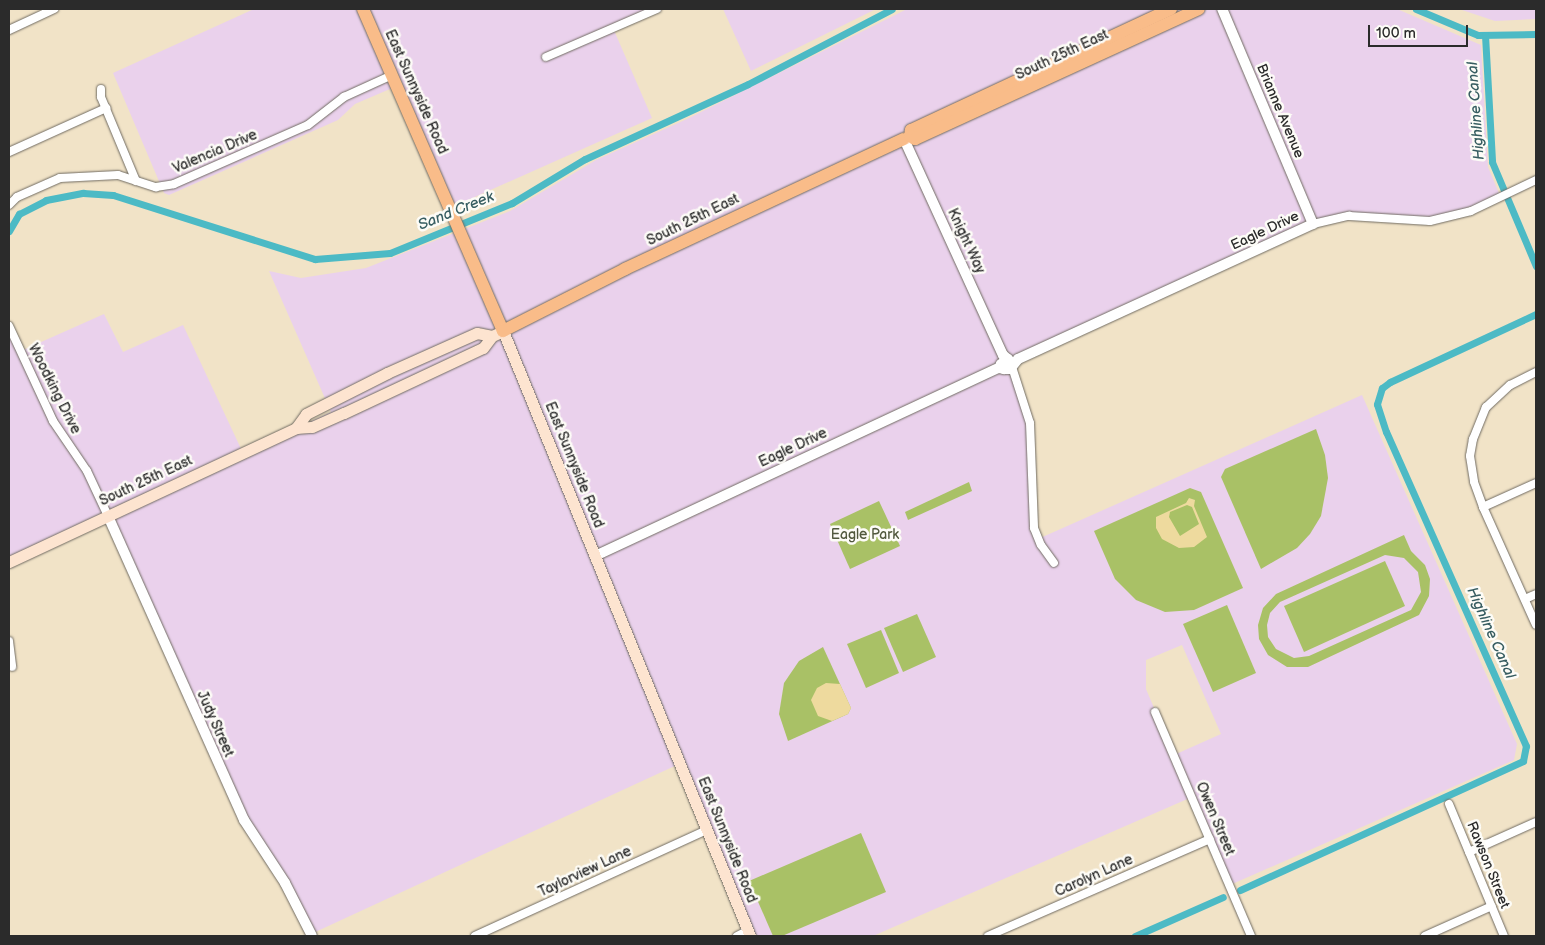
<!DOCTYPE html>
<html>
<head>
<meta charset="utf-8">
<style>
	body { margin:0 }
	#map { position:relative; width:1545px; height:945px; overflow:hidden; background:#f1e3c7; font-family:"Balsamiq Sans",sans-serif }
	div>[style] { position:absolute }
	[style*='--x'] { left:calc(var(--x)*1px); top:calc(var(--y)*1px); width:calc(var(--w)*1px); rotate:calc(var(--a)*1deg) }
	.built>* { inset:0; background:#ead1ec }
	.green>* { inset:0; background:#a9c166 }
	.sand>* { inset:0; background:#eeda9e }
	.canal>* { height:7px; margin:-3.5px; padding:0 3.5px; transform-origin:3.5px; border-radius:3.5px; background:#4cbac5 }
	.roads { filter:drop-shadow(0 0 1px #706b62) drop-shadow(0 0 1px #706b62) }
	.minor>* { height:8px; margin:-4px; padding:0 4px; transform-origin:4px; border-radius:4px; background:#fff }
	.tertiary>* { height:10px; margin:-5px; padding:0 5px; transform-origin:5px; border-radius:5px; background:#fff }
	.secondary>* { height:11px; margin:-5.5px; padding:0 5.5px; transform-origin:5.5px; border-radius:5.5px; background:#fde4d0 }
	.primary>* { height:12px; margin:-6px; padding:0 6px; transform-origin:6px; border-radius:6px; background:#f9bc89 }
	span { translate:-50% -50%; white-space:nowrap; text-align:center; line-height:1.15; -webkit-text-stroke:5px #fdfcf7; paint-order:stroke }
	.street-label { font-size:14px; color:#2b2b2b }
	.park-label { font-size:14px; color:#51583d }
	.water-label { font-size:15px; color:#375d61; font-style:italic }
	.frame { position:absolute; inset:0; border:10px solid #2b2b2b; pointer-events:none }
	.scale { position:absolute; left:1368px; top:25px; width:100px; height:22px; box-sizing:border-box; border:2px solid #2b2b2b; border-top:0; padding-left:6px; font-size:15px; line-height:18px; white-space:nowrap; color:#2b2b2b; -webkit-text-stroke:4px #fdfcf7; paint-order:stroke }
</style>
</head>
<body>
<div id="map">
	<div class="built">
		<i style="clip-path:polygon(254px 9px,657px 9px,613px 28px,652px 118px,450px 208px,397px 86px,355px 104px,338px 120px,169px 195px,164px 193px,113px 73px)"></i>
		<i style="clip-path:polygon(723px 9px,876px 9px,751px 71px)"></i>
		<i style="clip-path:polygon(evenodd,907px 9px,1397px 9px,1481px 45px,1488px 167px,1501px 198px,1430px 221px,1349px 216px,1313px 224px,1007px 364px,1030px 423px,1038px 539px,1362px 395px,1517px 744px,1514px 760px,1230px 885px,1192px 797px,873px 936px,750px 936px,679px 764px,311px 934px,263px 851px,108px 516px,9px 562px,9px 326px,21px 351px,104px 314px,123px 352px,183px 325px,243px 453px,331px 412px,269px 271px,301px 278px,366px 268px,510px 211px,596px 160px,687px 119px,907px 9px,1182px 645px,1221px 734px,1174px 755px,1146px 689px,1146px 660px,1182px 645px)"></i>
		<i style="clip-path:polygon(1459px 9px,1536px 9px,1536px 19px,1495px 21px)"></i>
	</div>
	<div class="green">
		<i style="clip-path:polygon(1316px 429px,1325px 455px,1328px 478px,1321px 516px,1310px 534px,1297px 548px,1261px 569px,1221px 477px,1225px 469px)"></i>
		<i style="clip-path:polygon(969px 482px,972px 491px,908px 520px,905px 512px)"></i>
		<i style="clip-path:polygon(1190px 488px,1201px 492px,1243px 588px,1194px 610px,1165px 612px,1136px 600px,1115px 579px,1094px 531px)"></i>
		<i style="clip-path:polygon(879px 501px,900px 546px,850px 569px,830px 524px)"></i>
		<i style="clip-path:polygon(evenodd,1404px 535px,1411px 551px,1425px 565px,1430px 579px,1429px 596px,1419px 615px,1308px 667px,1287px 667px,1268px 655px,1259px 639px,1258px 625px,1263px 608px,1276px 594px,1404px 535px,1385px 555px,1404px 558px,1418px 572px,1421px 592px,1411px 610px,1309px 656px,1294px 658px,1276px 649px,1268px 637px,1267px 625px,1270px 613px,1280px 602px,1385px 555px)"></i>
		<i style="clip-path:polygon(1385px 561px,1405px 606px,1304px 652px,1284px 606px)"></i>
		<i style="clip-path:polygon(1227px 605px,1256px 673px,1213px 692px,1183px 624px)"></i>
		<i style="clip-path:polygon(917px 614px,936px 657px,903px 672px,884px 628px)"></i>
		<i style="clip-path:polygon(881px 630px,899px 673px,866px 688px,847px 644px)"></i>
		<i style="clip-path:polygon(823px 647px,851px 708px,848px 714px,788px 741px,779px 714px,784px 683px,799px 661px)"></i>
		<i style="clip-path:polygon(861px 833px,886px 892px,782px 936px,773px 936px,749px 881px)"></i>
	</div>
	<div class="sand">
		<i style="clip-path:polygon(evenodd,1189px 498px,1195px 500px,1194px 506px,1207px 537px,1194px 547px,1179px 548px,1162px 539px,1156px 528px,1156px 517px,1186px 503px,1189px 498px,1187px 505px,1192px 507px,1199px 524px,1180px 536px,1169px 517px,1170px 512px,1187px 505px)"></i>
		<i style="clip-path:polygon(826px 683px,840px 684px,851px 708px,848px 714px,832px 721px,818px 716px,811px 700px,817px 688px)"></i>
	</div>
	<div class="canal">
		<i style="--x:1416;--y:9;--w:67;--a:22.8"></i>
		<i style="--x:1478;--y:35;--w:58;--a:-1"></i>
		<i style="--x:1485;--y:35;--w:127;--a:86.8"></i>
		<i style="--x:1492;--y:162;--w:113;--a:67.1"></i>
		<i style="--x:9;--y:231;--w:20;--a:-60"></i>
		<i style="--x:19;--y:214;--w:30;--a:-27"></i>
		<i style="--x:46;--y:200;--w:38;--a:-11"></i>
		<i style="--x:83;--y:193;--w:30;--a:4"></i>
		<i style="--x:113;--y:195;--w:212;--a:17.6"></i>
		<i style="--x:315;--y:259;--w:75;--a:-4.6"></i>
		<i style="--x:390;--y:253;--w:132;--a:-22.3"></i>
		<i style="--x:512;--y:203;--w:85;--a:-31.1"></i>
		<i style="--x:585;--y:159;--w:179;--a:-24.7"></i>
		<i style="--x:748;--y:84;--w:162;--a:-27.5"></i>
		<i style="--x:1240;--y:890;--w:311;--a:-24.5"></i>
		<i style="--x:1523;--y:761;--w:15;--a:-79"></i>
		<i style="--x:1526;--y:746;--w:344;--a:-114"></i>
		<i style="--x:1386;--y:432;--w:29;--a:-108"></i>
		<i style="--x:1377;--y:404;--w:17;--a:-73"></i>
		<i style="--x:1382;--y:388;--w:10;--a:-37"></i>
		<i style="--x:1390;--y:382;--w:161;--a:-25"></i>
		<i style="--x:1135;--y:936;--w:96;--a:-23.9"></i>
	</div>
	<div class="roads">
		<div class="minor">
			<i style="--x:9;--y:30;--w:50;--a:-25"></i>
			<i style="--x:546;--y:57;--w:121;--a:-23.4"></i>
			<i style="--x:101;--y:89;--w:8;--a:90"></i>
			<i style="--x:101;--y:97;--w:91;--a:67.4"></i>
			<i style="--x:9;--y:152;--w:107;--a:-24.4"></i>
			<i style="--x:9;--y:205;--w:11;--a:-45"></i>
			<i style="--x:17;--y:197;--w:47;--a:-23.8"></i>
			<i style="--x:60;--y:178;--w:58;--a:-3"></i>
			<i style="--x:118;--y:175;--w:40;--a:18"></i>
			<i style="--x:156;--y:187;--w:18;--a:-9"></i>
			<i style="--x:174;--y:184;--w:146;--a:-23.8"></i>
			<i style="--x:308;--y:125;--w:46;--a:-37.9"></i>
			<i style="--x:344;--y:97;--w:53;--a:-24.6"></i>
			<i style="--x:1313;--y:224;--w:37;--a:-13"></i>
			<i style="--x:1349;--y:216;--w:81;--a:3.5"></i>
			<i style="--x:1430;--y:221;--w:42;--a:-13.7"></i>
			<i style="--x:1471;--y:211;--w:72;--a:-25.5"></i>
			<i style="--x:9;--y:326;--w:105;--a:65.1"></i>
			<i style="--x:53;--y:421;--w:60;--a:55.8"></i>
			<i style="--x:87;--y:471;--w:50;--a:65"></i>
			<i style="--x:1012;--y:367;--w:59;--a:72.2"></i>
			<i style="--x:1030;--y:423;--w:105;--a:87.8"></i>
			<i style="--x:1034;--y:528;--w:18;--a:68"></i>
			<i style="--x:1041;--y:545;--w:22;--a:54"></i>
			<i style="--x:1536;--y:372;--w:29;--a:153"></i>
			<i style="--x:1510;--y:385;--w:33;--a:137"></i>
			<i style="--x:1486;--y:407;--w:35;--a:112"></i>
			<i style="--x:1473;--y:439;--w:17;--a:100"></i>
			<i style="--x:1470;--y:456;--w:26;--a:81"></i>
			<i style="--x:1474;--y:482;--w:27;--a:70"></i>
			<i style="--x:1483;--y:507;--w:129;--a:65.8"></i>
			<i style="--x:1483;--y:507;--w:58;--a:-24.4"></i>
			<i style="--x:1525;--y:599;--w:12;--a:-24"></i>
			<i style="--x:9;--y:641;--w:26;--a:83"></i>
			<i style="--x:1155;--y:712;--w:244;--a:66.8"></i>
			<i style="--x:1449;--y:804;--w:143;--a:67.4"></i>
			<i style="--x:1469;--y:852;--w:73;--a:-24.1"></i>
			<i style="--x:475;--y:936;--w:254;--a:-24.6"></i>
			<i style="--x:737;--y:936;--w:11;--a:-27"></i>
			<i style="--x:988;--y:936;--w:242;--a:-23.6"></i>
			<i style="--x:1425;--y:936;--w:73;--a:-24.1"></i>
		</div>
		<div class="tertiary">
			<i style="--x:904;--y:139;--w:238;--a:65.4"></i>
			<i style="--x:1003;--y:355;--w:6;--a:39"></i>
			<i style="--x:1012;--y:364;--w:6;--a:-129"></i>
			<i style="--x:1008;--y:359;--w:9;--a:144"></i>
			<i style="--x:1001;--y:364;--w:6;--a:59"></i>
			<i style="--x:1004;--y:369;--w:6;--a:0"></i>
			<i style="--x:1010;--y:369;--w:13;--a:-51"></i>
			<i style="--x:1018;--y:359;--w:324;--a:-24.6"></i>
			<i style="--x:1313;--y:224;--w:233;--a:-112.9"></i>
			<i style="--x:108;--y:516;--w:333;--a:65.9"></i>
			<i style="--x:244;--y:820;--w:75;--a:56.9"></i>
			<i style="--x:285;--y:883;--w:59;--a:63"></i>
			<i style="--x:595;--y:556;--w:446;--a:-25"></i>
			<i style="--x:999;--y:368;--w:5;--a:11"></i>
		</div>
		<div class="secondary">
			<i style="--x:296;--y:428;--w:17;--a:-54"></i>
			<i style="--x:306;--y:414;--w:91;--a:-26.8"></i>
			<i style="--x:387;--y:373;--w:98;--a:-24"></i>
			<i style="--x:477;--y:333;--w:15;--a:11"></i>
			<i style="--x:9;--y:562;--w:317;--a:-25"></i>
			<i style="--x:296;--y:428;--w:16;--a:-4"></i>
			<i style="--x:312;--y:427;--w:35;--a:-24"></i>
			<i style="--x:344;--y:413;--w:153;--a:-25.1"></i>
			<i style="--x:483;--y:348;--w:15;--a:-53"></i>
			<i style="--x:492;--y:336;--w:12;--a:-24"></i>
			<i style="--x:503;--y:331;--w:653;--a:67.79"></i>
		</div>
		<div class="primary">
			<i style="--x:363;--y:9;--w:351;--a:66.5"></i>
			<i style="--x:503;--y:331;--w:137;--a:-26.9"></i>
			<i style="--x:625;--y:269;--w:308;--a:-25"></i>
			<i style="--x:1171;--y:9;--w:287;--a:155"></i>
			<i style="--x:911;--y:130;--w:6;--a:99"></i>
			<i style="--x:910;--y:136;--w:6;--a:31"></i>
			<i style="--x:915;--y:139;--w:312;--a:-24.6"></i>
		</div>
	</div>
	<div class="street-label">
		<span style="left:1062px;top:55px;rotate:-25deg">South 25th East</span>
		<span style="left:416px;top:92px;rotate:66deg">East Sunnyside Road</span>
		<span style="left:1280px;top:111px;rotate:67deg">Brianne Avenue</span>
		<span style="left:215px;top:152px;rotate:-23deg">Valencia Drive</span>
		<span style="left:693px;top:220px;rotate:-26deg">South 25th East</span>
		<span style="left:1265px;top:231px;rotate:-25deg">Eagle Drive</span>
		<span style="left:966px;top:241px;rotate:65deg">Knight Way</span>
		<span style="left:54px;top:389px;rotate:63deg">Woodking Drive</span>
		<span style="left:793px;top:448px;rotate:-25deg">Eagle Drive</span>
		<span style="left:574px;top:465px;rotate:68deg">East Sunnyside Road</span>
		<span style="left:146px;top:481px;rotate:-25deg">South 25th East</span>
		<span style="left:215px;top:724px;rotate:66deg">Judy Street</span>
		<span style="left:1215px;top:819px;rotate:67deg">Owen Street</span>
		<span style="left:727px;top:840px;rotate:68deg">East Sunnyside Road</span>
		<span style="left:1488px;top:865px;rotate:68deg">Rawson Street</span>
		<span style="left:585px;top:872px;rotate:-25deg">Taylorview Lane</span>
		<span style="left:1094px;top:876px;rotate:-24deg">Carolyn Lane</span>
	</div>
	<div class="park-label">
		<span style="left:865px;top:535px">Eagle Park</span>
	</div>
	<div class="water-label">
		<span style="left:1476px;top:111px;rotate:-94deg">Highline Canal</span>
		<span style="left:456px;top:211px;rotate:-22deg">Sand Creek</span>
		<span style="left:1491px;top:633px;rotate:66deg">Highline Canal</span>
	</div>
	<div class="frame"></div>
	<div class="scale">100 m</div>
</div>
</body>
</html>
